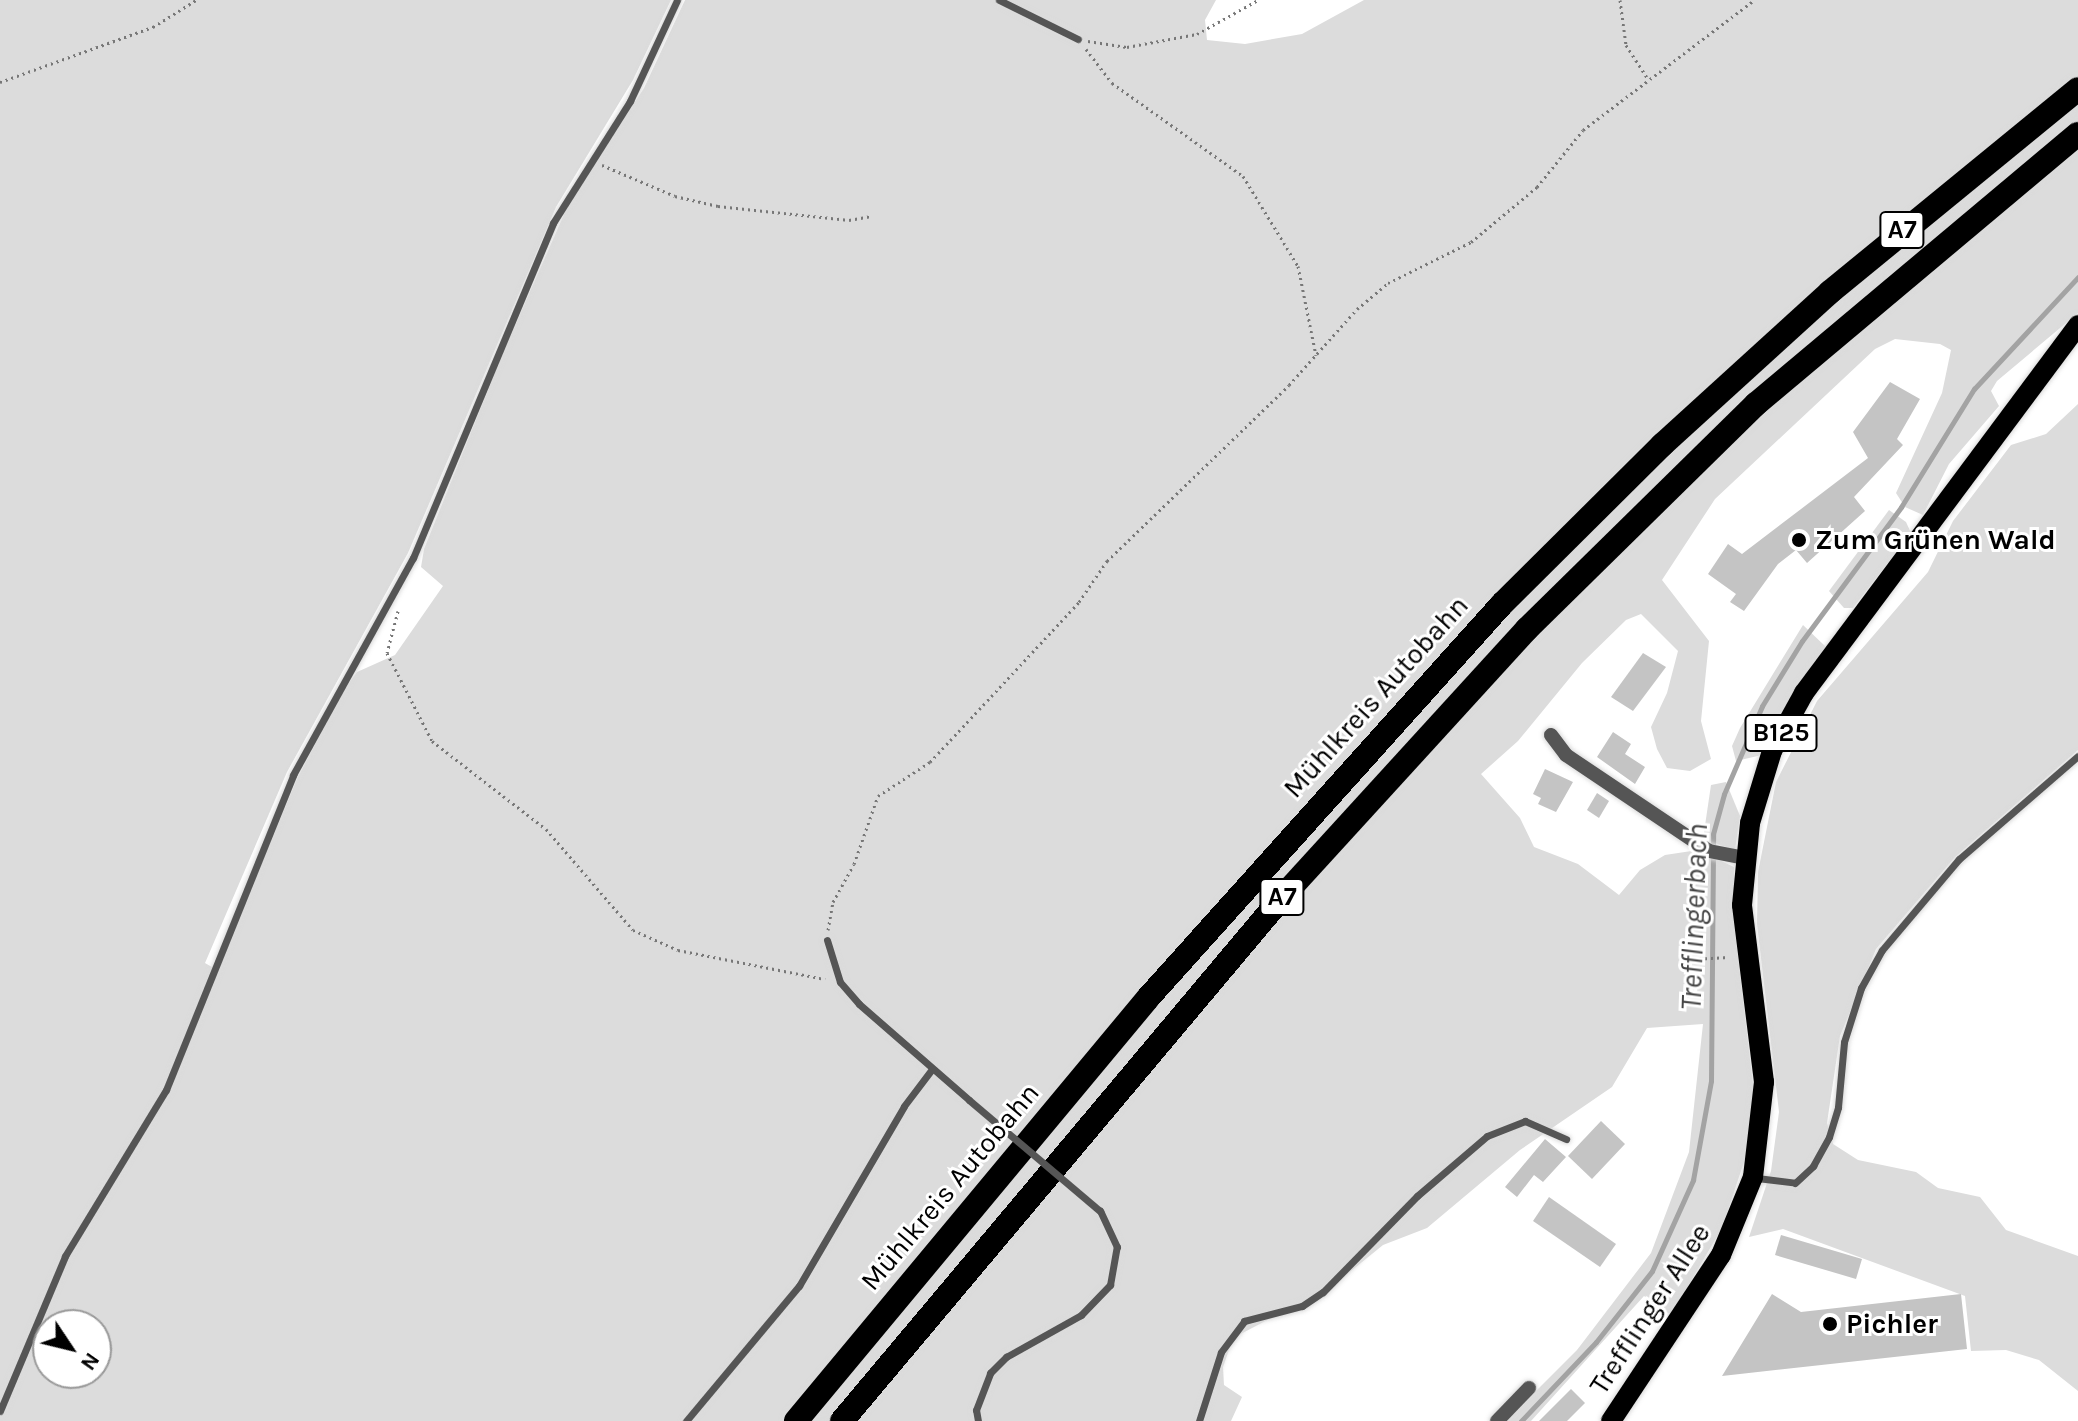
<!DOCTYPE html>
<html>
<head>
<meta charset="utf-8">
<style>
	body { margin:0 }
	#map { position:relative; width:2078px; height:1421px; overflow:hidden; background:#fff; font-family:Karla,sans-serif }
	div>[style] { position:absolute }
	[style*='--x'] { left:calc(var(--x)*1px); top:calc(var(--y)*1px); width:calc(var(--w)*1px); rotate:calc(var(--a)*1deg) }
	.green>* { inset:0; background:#dcdcdc }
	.stream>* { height:5px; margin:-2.5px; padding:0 2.5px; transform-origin:2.5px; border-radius:2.5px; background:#a3a3a3 }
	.building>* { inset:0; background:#c4c4c4 }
	.path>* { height:3px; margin-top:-1.5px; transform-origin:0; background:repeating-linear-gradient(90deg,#777 0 2px,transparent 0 6px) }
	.roads { filter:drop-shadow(0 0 2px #dbdbdb) drop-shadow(0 0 2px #dbdbdb) }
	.lane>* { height:7px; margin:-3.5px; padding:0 3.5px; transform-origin:3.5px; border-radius:3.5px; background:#555 }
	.street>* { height:14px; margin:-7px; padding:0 7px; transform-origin:7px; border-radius:7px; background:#555 }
	.primary>* { height:20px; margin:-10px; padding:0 10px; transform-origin:10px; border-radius:10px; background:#000 }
	.highway>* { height:24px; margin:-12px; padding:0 12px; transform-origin:12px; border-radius:12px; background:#000 }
	.lane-bridge>* { height:7px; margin:-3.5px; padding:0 3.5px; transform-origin:3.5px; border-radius:3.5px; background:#555 }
	.dots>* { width:22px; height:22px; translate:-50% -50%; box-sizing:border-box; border:4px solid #fff; border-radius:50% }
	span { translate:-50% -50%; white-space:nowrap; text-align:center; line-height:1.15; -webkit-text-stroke:6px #fff; paint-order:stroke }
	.shield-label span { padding:2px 6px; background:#fff; border:2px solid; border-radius:6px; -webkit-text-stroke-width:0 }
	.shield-label { font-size:26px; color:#000; font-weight:700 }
	.poi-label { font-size:28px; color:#000; font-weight:700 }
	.left { translate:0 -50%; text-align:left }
	.street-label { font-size:28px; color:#000 }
	.water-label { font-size:30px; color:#444; font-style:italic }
	.north { position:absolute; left:32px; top:1309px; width:80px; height:80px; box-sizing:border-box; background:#fff; border:2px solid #999; border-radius:50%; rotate:125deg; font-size:22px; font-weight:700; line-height:32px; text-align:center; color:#000 }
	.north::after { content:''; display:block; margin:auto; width:28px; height:36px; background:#000; clip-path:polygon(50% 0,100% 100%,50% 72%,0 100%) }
</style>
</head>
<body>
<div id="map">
	<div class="green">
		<i style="clip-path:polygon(evenodd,0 0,671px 0,633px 80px,556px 207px,408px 553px,287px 772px,205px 963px,217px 970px,297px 779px,343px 691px,357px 672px,395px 655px,443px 586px,421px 567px,424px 549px,503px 353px,569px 203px,644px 88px,685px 0,1216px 0,1205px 20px,1207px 40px,1245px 44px,1302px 34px,1364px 0,2078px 0,2078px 313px,1997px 381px,1991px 391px,1999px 406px,1949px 464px,1923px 515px,1905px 507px,1896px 493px,1942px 393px,1951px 350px,1940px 344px,1895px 339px,1875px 349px,1715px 499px,1662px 580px,1709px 641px,1701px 721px,1711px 759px,1690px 771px,1667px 768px,1657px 749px,1651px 727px,1667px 693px,1678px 651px,1641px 614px,1626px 620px,1582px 663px,1518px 741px,1481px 774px,1520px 818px,1534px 847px,1578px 864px,1619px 895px,1640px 870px,1665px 855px,1698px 850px,1734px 867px,1734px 923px,1755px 1102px,1745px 1159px,1722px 1228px,1671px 1315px,1644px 1296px,1531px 1421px,1506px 1421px,1577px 1350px,1651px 1253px,1689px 1152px,1703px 1024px,1647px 1028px,1612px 1087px,1520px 1150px,1427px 1228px,1383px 1245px,1303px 1310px,1273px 1317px,1233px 1338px,1223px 1367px,1224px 1385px,1242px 1397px,1231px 1421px,0 1421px,0 0,48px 1325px,96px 1325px,96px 1373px,48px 1373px,48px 1325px)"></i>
		<i style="clip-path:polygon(2078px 404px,2078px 750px,1955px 857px,1876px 949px,1840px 1036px,1827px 1123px,1833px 1144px,1858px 1160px,1916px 1172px,1938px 1188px,1980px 1197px,2006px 1230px,2078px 1256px,2078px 1391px,2039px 1360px,2006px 1350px,1971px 1351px,1965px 1296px,1783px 1229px,1749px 1237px,1771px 1171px,1779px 1112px,1757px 924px,1758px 872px,1776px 782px,1817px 701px,1928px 572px,1953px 521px,2011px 445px,2046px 434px)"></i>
		<i style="clip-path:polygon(1889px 510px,1906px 522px,1911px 533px,1853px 608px,1844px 608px,1829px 591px)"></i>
		<i style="clip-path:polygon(1803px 625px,1826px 647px,1799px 684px,1762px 755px,1736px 761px,1732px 746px,1740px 728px)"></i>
		<i style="clip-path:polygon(1726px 782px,1740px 816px,1735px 850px,1703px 839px,1711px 785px)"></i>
	</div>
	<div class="stream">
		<i style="--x:1521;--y:1421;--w:109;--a:-46.5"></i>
		<i style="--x:1596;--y:1342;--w:90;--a:-51.7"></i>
		<i style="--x:1652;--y:1271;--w:100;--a:-65.7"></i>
		<i style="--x:1693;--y:1180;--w:101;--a:-79.7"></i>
		<i style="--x:1711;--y:1081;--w:247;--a:-89.5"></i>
		<i style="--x:1713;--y:834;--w:41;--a:-74.6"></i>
		<i style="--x:1724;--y:794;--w:96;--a:-66.6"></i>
		<i style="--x:1762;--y:706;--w:76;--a:-58.4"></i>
		<i style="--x:1802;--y:641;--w:167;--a:-53.5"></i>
		<i style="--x:1901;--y:507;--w:139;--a:-58.3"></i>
		<i style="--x:1974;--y:389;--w:153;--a:-47.1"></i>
	</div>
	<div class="building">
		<i style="clip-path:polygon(1890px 382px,1920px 399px,1897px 439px,1903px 445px,1854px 497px,1865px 511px,1807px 563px,1796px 550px,1778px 564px,1744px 611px,1730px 602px,1736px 594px,1708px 574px,1728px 544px,1742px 554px,1868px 458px,1853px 432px)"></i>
		<i style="clip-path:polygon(1643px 653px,1666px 667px,1633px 711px,1611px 697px)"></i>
		<i style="clip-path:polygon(1613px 732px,1631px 744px,1625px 754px,1645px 767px,1635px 784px,1597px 757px)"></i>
		<i style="clip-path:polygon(1545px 769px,1573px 782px,1556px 812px,1538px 804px,1541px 798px,1533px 794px)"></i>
		<i style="clip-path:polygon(1597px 793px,1609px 801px,1599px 818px,1587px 810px)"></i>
		<i style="clip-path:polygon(1601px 1121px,1625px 1144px,1592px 1179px,1568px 1156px)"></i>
		<i style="clip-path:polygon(1545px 1139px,1566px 1157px,1543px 1182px,1534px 1175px,1517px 1197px,1505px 1187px)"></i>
		<i style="clip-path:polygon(1549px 1197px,1616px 1244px,1600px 1267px,1533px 1221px)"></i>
		<i style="clip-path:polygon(1781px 1235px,1862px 1259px,1856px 1279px,1775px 1255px)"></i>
		<i style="clip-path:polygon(1772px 1294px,1801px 1312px,1961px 1294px,1967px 1349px,1722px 1376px)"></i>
		<i style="clip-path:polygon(1571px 1389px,1585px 1403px,1567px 1421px,1539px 1421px)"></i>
	</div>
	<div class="path">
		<i style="--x:1620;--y:0;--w:45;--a:82.4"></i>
		<i style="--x:1626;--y:45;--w:38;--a:57"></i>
		<i style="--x:1088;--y:41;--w:39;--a:9"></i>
		<i style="--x:1127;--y:47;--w:71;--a:-10.5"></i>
		<i style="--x:1197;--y:34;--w:70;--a:-29.1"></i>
		<i style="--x:1086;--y:49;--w:43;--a:52.6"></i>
		<i style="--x:1112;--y:83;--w:161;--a:35.4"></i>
		<i style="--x:1243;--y:176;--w:105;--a:58.6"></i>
		<i style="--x:1298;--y:266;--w:91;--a:78.6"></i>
		<i style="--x:0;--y:82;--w:163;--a:-19.8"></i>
		<i style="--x:153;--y:27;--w:51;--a:-32.1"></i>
		<i style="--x:602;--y:165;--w:79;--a:23"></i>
		<i style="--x:675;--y:196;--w:44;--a:13.1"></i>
		<i style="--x:718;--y:206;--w:132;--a:6.1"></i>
		<i style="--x:849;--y:220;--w:23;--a:-10"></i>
		<i style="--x:398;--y:611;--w:43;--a:104.7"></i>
		<i style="--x:387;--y:653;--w:99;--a:62.9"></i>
		<i style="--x:432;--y:741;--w:144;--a:37.7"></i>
		<i style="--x:546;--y:829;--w:133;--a:49.3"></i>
		<i style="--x:633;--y:930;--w:49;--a:24"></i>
		<i style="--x:678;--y:950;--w:150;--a:11.2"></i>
		<i style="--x:828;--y:930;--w:28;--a:-80"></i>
		<i style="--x:833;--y:902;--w:43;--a:-61.1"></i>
		<i style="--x:854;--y:864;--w:72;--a:-70.6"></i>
		<i style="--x:878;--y:796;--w:62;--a:-33.2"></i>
		<i style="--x:930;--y:762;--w:219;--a:-47"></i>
		<i style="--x:1079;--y:602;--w:50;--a:-55.7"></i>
		<i style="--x:1107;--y:561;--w:253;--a:-44"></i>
		<i style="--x:1289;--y:385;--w:102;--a:-48.2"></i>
		<i style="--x:1357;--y:309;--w:40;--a:-40"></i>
		<i style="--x:1388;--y:283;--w:93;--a:-26.3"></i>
		<i style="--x:1471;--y:242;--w:86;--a:-39.8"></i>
		<i style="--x:1537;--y:187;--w:73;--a:-51.1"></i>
		<i style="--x:1583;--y:130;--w:215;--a:-37.2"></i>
		<i style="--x:1693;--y:959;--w:36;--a:-3"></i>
	</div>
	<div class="roads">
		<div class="lane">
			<i style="--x:999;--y:0;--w:88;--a:26.3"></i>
			<i style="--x:827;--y:940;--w:44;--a:72.8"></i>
			<i style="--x:840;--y:982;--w:29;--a:49"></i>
			<i style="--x:859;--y:1004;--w:146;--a:41.1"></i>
			<i style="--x:1757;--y:1178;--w:38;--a:7"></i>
			<i style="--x:1795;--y:1183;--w:25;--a:-43"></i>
			<i style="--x:1813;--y:1166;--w:33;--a:-61"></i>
			<i style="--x:1829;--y:1137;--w:31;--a:-73"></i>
			<i style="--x:1838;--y:1107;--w:65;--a:-84.7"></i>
			<i style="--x:1844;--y:1042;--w:57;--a:-72.5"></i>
			<i style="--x:1861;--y:988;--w:43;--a:-61.1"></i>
			<i style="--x:1882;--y:950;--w:119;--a:-49.8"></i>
			<i style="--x:1959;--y:859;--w:157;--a:-40.9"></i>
			<i style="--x:0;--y:1411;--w:168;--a:-67.2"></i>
			<i style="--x:65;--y:1256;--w:194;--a:-58.7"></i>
			<i style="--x:166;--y:1090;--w:340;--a:-68"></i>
			<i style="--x:293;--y:775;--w:248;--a:-61.1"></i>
			<i style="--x:413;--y:558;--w:363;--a:-67.3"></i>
			<i style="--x:553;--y:223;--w:144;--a:-57.7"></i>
			<i style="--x:630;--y:101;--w:111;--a:-65"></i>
			<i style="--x:686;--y:1421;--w:176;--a:-50.1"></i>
			<i style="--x:799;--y:1286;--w:208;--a:-59.7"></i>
			<i style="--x:904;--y:1106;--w:46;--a:-52.9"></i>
			<i style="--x:978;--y:1421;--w:11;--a:-100"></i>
			<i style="--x:976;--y:1410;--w:40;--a:-69"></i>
			<i style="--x:990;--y:1373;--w:23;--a:-45"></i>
			<i style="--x:1006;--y:1357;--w:86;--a:-29.2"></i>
			<i style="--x:1081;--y:1315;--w:42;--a:-46"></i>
			<i style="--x:1110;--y:1285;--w:39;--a:-80"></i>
			<i style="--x:1117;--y:1247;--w:40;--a:-115"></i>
			<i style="--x:1199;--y:1421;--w:72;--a:-72.3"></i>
			<i style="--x:1221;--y:1352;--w:39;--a:-53"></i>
			<i style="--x:1244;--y:1321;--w:60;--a:-14.5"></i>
			<i style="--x:1302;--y:1306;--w:25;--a:-34"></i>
			<i style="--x:1323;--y:1292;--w:134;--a:-45.6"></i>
			<i style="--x:1417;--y:1196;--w:92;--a:-40.6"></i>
			<i style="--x:1487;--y:1136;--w:41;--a:-21.5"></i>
			<i style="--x:1525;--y:1121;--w:45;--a:23.7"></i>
		</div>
		<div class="street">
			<i style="--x:1551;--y:735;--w:25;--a:53"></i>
			<i style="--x:1566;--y:755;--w:172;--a:33.9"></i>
			<i style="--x:1709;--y:851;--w:36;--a:11"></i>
			<i style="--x:1497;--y:1421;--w:46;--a:-45.9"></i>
		</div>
		<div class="primary">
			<i style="--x:1611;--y:1421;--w:199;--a:-56.5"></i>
			<i style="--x:1721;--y:1255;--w:84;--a:-67.7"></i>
			<i style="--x:1753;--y:1177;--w:96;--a:-83.4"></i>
			<i style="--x:1764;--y:1082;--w:178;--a:-97.1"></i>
			<i style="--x:1742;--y:905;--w:82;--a:-84.4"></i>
			<i style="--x:1750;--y:823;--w:75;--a:-73"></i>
			<i style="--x:1772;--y:751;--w:66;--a:-61.1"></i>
			<i style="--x:1804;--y:693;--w:459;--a:-53.3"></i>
		</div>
		<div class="highway">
			<i style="--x:796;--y:1421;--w:550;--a:-50.23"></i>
			<i style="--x:1148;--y:998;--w:530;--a:-48.06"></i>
			<i style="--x:1502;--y:604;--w:226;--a:-44.8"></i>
			<i style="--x:1662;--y:445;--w:227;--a:-42.3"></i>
			<i style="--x:1830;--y:292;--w:320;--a:-39.3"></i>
			<i style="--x:842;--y:1421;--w:687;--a:-49.96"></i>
			<i style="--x:1284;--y:895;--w:360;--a:-47.6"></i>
			<i style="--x:1527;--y:629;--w:321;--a:-44.5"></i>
			<i style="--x:1756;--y:404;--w:420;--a:-40"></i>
		</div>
	</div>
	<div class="lane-bridge">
		<i style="--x:969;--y:1100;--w:172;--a:40.3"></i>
	</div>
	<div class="dots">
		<i style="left:1799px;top:540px;background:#000"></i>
		<i style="left:1830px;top:1324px;background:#000"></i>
	</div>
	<div class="shield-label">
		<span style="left:1902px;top:230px">A7</span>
		<span style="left:1781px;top:733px">B125</span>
		<span style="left:1282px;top:897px">A7</span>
	</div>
	<div class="poi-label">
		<span class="left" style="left:1815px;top:540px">Zum Grünen Wald</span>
		<span class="left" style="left:1846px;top:1324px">Pichler</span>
	</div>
	<div class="street-label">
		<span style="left:1376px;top:697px;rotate:-48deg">Mühlkreis Autobahn</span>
		<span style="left:950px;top:1187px;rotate:-50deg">Mühlkreis Autobahn</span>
		<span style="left:1650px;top:1309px;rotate:-57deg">Trefflinger Allee</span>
	</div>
	<div class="water-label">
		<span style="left:1694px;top:917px;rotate:-88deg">Trefflingerbach</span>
	</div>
	<div class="north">N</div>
</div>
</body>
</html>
